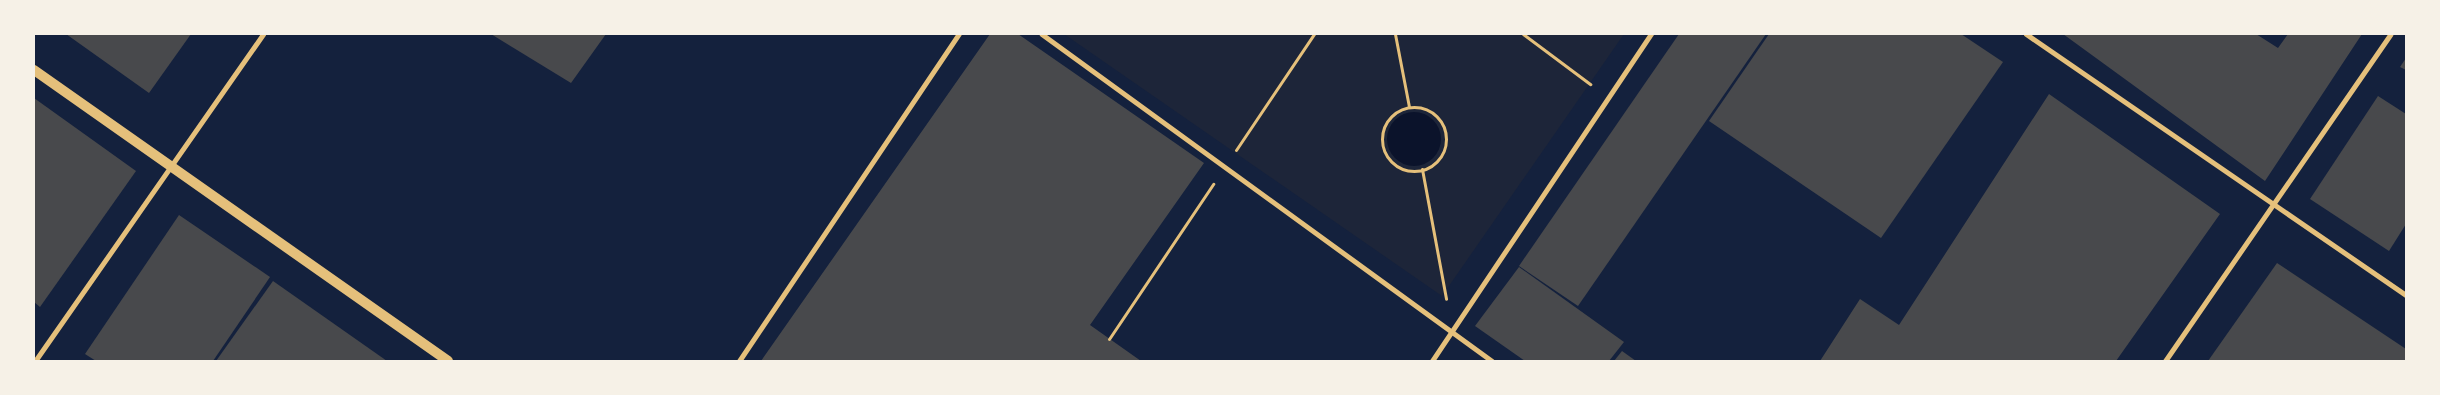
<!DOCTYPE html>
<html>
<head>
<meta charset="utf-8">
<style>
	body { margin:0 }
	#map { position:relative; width:2440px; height:395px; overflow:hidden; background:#14213d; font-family:"Alegreya Sans",sans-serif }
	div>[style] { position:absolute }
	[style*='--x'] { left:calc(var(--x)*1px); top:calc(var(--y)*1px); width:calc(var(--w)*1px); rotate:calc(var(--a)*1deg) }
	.green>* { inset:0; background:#1d2539 }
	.water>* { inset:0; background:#0b132b }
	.round { border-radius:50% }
	.building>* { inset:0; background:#48494c }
	.path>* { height:3px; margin:-1.5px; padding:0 1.5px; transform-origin:1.5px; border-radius:1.5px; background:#e5c07b }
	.path>.ring { margin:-1.5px; padding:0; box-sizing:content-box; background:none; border:3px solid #e5c07b; border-radius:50% }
	.pedestrian>* { height:4.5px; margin:-2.25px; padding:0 2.25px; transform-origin:2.25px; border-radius:2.25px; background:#e5c07b }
	.minor>* { height:5px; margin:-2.5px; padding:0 2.5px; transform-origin:2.5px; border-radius:2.5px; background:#e5c07b }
	.secondary>* { height:10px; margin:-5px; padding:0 5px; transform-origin:5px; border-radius:5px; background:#e5c07b }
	span { translate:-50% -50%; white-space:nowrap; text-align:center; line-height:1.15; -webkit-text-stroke:4px #f6f1e7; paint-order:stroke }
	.frame { position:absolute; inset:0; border:35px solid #f6f1e7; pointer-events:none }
</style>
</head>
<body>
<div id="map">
	<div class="green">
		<i style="clip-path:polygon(1064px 34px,1624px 34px,1442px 296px)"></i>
	</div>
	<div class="water">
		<i class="round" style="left:1387px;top:112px;width:54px;height:54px"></i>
	</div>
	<div class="building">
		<i style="clip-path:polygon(66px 34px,191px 34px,149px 93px)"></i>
		<i style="clip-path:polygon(491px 34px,606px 34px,571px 83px)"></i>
		<i style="clip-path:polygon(990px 34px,1018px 34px,1204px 163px,1090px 325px,1141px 361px,761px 361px)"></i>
		<i style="clip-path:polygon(1679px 34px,1766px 34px,1578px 306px,1519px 266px)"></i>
		<i style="clip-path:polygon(1769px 34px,1961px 34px,2003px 62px,1881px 238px,1709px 121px)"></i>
		<i style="clip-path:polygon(2063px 34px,2256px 34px,2278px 48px,2288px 34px,2362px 34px,2265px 181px)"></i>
		<i style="clip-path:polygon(2406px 58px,2406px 70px,2400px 67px)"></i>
		<i style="clip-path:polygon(2049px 94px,2220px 214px,2116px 361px,1820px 361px,1860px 299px,1899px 325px)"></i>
		<i style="clip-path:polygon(2378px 96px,2406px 114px,2406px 224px,2389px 251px,2310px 199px)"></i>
		<i style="clip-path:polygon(34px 98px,136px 171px,40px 307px,34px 302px)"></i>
		<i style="clip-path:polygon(179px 215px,270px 277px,213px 361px,96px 361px,85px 354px)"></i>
		<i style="clip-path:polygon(2277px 263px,2406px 349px,2406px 361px,2208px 361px)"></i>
		<i style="clip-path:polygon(1519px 267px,1624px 342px,1609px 361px,1525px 361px,1475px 326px)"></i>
		<i style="clip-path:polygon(273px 281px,387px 361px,216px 361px)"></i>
		<i style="clip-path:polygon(1622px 351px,1636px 361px,1614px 361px)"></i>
	</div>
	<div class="path">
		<i style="--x:1395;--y:34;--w:74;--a:79.1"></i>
		<i style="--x:1523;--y:34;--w:84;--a:36.7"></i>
		<i class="ring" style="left:1382px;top:107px;width:61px;height:61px"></i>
		<i style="--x:1236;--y:150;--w:140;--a:-56.1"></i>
		<i style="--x:1422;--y:169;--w:132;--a:79.5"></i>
		<i style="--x:1109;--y:339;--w:187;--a:-56.1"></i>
	</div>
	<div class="pedestrian">
		<i style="--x:1042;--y:34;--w:556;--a:36"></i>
		<i style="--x:1432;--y:361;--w:394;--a:-56.2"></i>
	</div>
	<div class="minor">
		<i style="--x:2026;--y:34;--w:461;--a:34.5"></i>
		<i style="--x:35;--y:361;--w:399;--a:-55.1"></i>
		<i style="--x:739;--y:361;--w:394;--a:-56.1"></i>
		<i style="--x:2165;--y:361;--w:397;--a:-55.4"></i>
	</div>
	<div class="secondary">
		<i style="--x:34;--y:70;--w:506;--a:35.1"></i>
	</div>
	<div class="frame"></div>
</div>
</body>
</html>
